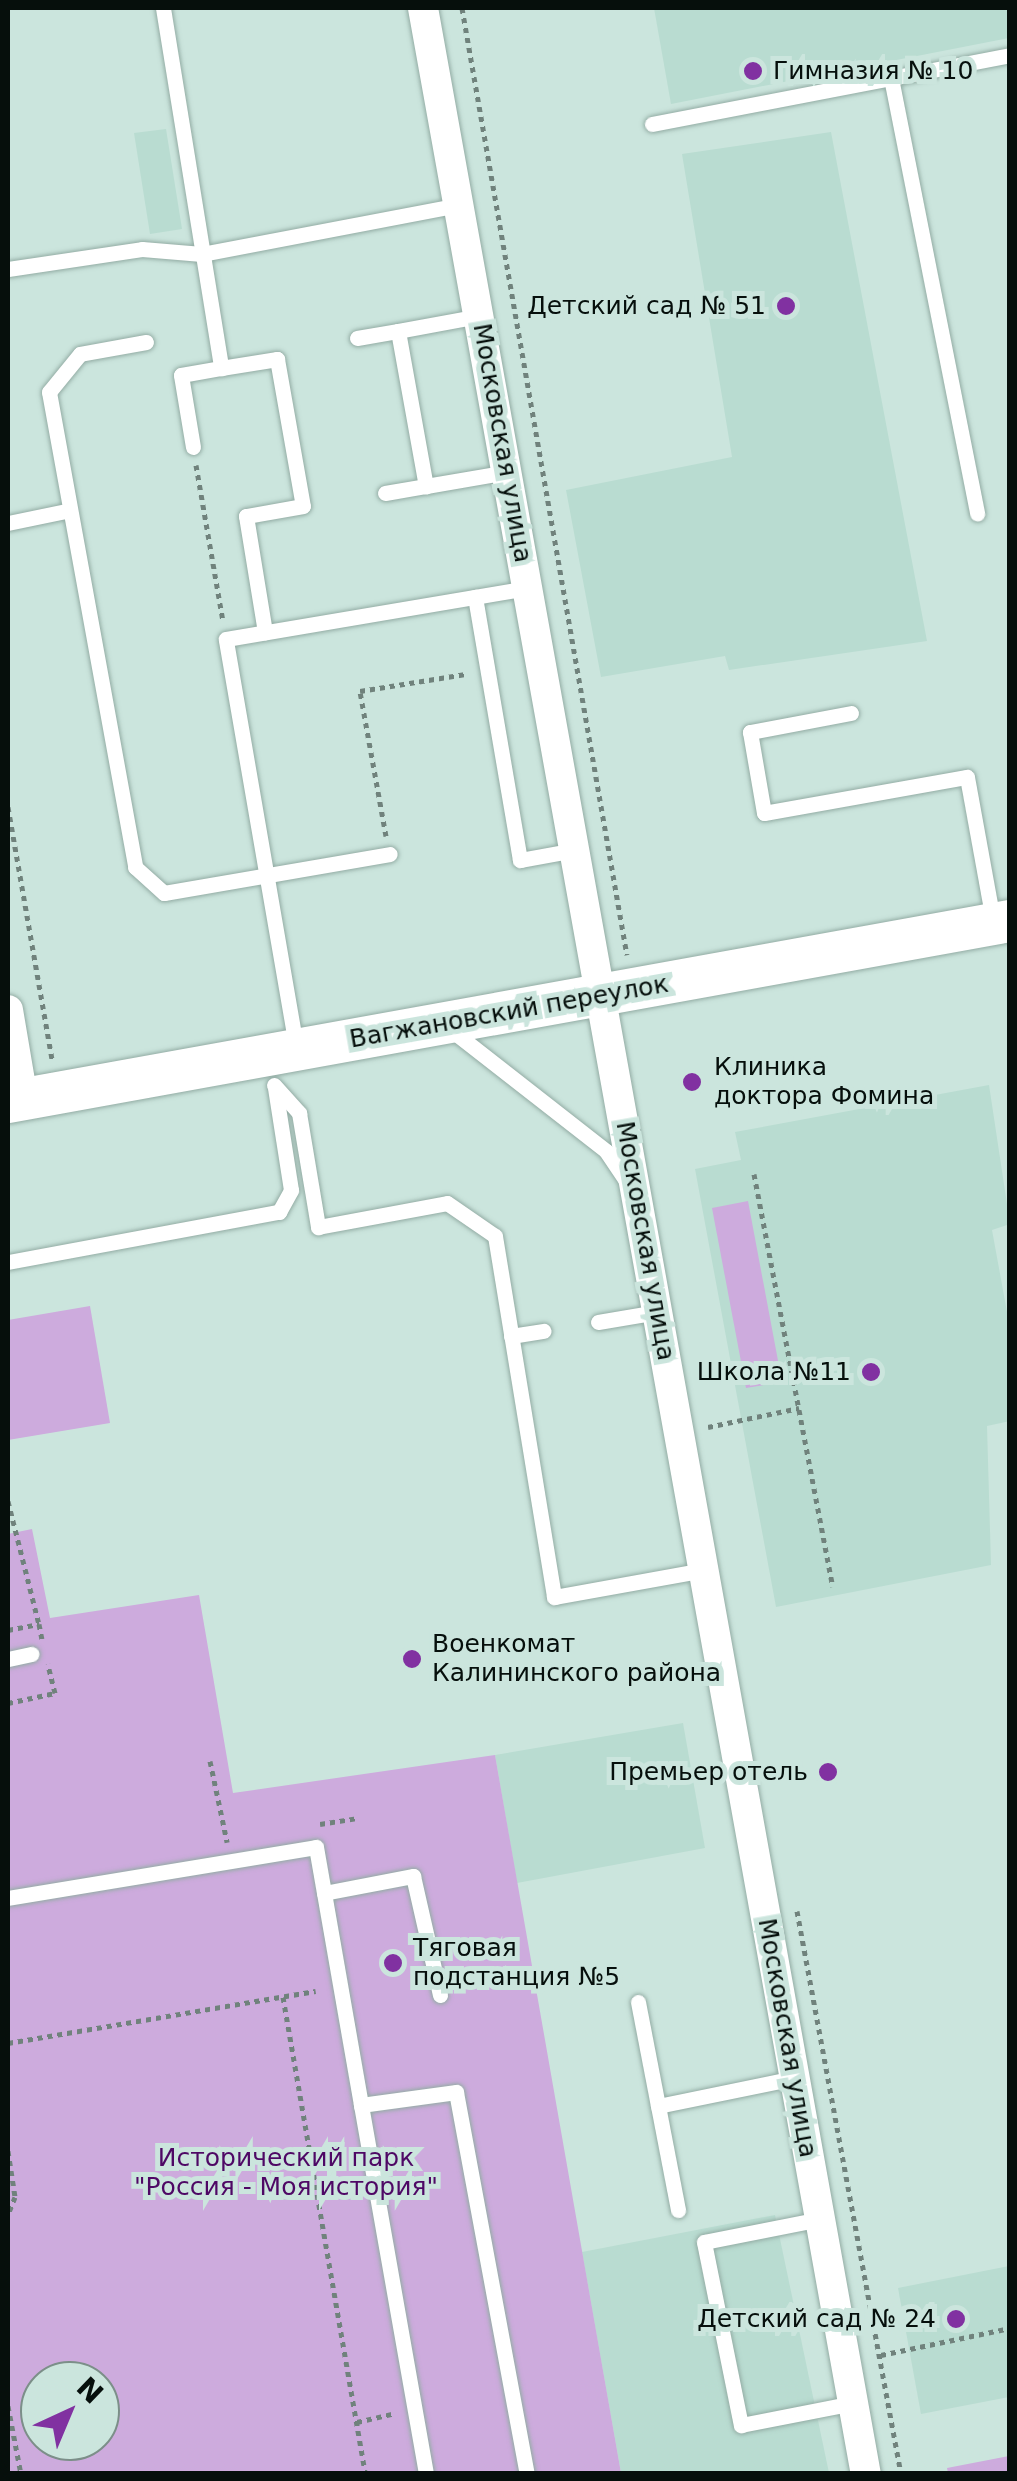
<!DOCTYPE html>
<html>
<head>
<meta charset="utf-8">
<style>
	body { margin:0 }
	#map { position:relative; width:1017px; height:2481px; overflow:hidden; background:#cbe5dd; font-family:"DejaVu Sans",sans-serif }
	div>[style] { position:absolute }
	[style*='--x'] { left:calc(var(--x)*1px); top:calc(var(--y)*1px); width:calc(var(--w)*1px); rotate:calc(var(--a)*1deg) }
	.built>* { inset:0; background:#b9dcd1 }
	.green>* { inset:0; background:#cdabdd }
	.path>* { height:5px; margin-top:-2.5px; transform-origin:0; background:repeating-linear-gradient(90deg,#70827c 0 5px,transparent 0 10px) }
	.roads { filter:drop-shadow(0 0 2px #93aca4) drop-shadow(0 0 2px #93aca4) }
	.lane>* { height:15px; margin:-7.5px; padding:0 7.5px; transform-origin:7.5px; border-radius:7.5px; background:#fff }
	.street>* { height:30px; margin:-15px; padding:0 15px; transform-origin:15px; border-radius:15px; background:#fff }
	.secondary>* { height:42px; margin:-21px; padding:0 21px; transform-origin:21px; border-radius:21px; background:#fff }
	.dots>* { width:28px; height:28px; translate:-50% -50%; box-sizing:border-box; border:5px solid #cbe5dd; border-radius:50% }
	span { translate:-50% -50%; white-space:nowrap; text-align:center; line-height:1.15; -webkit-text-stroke:10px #cbe5dd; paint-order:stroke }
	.poi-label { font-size:25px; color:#060f0c }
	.left { translate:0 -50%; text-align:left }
	.right { translate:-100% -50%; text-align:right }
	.street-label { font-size:25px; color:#060f0c }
	.park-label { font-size:25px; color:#4e0865 }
	.frame { position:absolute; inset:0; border:10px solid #060f0c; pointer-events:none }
	.north { position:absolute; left:20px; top:2361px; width:100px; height:100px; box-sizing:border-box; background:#cbe5dd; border:2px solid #7c8f89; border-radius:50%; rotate:44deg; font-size:28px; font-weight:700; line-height:40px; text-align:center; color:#060f0c }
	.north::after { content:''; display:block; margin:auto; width:35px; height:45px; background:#8131a1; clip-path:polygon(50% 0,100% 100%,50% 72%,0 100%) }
</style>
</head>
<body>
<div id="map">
	<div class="built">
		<i style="clip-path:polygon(654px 8px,1009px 8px,1009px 38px,671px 104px)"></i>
		<i style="clip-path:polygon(166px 129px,182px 229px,150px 234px,134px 133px)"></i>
		<i style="clip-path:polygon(831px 132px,927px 641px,729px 670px,725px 656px,601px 677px,566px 490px,732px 457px,682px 154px)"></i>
		<i style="clip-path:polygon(989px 1085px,1010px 1224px,992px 1230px,1009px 1323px,1010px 1421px,987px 1426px,991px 1565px,776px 1607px,695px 1169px,741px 1160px,735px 1132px)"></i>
		<i style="clip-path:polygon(683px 1723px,705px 1848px,517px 1883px,495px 1755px)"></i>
		<i style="clip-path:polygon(775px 2215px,829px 2473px,621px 2473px,582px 2252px)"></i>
		<i style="clip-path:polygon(1009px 2266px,1009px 2397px,921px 2414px,898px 2288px)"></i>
	</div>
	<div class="green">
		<i style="clip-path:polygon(748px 1201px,782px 1382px,746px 1388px,712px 1208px)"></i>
		<i style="clip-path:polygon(90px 1306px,110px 1423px,8px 1440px,8px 1320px)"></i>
		<i style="clip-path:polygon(evenodd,32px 1529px,50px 1618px,199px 1595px,233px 1793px,495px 1755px,621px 2473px,8px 2474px,8px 1534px,32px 1529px,40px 2381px,100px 2381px,100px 2441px,40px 2441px,40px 2381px)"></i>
		<i style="clip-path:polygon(1009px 2456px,1009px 2473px,948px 2473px,947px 2468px)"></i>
	</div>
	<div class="path">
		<i style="--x:462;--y:8;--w:961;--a:80.12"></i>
		<i style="--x:196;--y:465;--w:158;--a:80.2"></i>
		<i style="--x:8;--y:807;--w:257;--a:80.1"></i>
		<i style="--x:386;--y:836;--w:147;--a:-100.2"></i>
		<i style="--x:360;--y:691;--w:107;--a:-9.1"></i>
		<i style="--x:754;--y:1174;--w:420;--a:79.2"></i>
		<i style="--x:708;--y:1427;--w:93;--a:-11.8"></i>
		<i style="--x:8;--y:1501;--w:127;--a:75.9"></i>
		<i style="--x:8;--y:1630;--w:32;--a:-11"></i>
		<i style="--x:39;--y:1624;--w:15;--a:79"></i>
		<i style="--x:8;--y:1703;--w:48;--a:-12"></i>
		<i style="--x:55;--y:1693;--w:30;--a:-104"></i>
		<i style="--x:210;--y:1761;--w:83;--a:78.1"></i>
		<i style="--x:320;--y:1824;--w:36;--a:-9"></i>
		<i style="--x:797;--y:1911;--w:573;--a:79.53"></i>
		<i style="--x:283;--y:1997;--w:484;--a:80.2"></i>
		<i style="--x:8;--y:2043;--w:312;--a:-9.6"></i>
		<i style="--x:8;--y:2151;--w:47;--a:81.3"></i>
		<i style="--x:15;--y:2197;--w:18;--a:112"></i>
		<i style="--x:881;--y:2355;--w:132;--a:-11.8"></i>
		<i style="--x:8;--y:2406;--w:69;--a:79.2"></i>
		<i style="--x:357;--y:2422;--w:36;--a:-13"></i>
	</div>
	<div class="roads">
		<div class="lane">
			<i style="--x:163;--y:8;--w:365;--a:80.8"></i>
			<i style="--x:221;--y:368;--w:57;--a:-9.1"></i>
			<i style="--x:277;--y:359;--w:149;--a:80"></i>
			<i style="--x:303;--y:506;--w:58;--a:170"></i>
			<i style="--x:246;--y:516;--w:118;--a:80.7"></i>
			<i style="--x:891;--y:78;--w:444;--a:78.8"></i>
			<i style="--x:652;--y:124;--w:365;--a:-10.9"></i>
			<i style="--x:8;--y:269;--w:135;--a:-8.5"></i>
			<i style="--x:142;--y:249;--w:60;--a:4.8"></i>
			<i style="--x:202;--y:254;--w:262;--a:-10.8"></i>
			<i style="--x:479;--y:316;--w:82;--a:169.5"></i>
			<i style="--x:398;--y:331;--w:158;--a:79.8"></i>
			<i style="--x:426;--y:486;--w:82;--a:-9.8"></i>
			<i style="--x:357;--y:338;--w:42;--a:-9.7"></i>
			<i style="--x:146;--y:342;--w:67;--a:169.7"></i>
			<i style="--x:80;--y:354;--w:49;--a:129.2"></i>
			<i style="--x:49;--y:392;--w:483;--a:79.7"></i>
			<i style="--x:135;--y:867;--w:39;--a:42"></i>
			<i style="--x:164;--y:893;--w:229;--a:-9.8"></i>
			<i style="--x:193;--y:447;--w:73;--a:-99.5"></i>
			<i style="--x:181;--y:375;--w:41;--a:-9.9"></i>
			<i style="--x:385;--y:493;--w:42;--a:-9.7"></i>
			<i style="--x:8;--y:523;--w:59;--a:-11.7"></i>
			<i style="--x:475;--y:597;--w:267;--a:80.3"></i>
			<i style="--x:520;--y:860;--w:56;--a:-10.3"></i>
			<i style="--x:851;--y:713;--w:103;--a:169.3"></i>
			<i style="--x:750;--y:732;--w:82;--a:80.2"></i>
			<i style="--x:764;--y:813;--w:206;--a:-10.1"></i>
			<i style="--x:967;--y:777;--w:145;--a:79.7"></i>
			<i style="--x:450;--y:1029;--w:198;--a:38"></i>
			<i style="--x:606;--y:1151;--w:34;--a:56"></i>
			<i style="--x:296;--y:1046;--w:413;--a:-99.8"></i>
			<i style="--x:226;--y:639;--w:305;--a:-9.6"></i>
			<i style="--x:274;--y:1085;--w:38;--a:48"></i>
			<i style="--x:299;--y:1113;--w:116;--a:80.5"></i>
			<i style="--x:318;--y:1227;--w:131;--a:-10.5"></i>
			<i style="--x:447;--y:1203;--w:58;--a:34.5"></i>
			<i style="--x:495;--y:1236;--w:366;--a:80.7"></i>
			<i style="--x:554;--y:1597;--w:152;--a:-10.2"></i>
			<i style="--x:8;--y:1262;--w:276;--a:-10.5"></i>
			<i style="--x:279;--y:1212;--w:25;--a:-61"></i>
			<i style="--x:291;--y:1190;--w:103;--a:-98.9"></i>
			<i style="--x:598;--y:1322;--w:60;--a:-9.6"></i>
			<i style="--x:511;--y:1336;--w:33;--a:-9"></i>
			<i style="--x:8;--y:1659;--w:24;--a:-12"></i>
			<i style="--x:324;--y:1893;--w:91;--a:-10.8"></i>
			<i style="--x:413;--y:1876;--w:122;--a:77.2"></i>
			<i style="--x:8;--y:1898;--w:312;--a:-9.4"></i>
			<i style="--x:316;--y:1847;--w:262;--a:80.1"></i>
			<i style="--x:361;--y:2105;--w:96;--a:-7.8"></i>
			<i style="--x:456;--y:2092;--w:389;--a:79.5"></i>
			<i style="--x:638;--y:2002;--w:212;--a:79.1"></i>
			<i style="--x:361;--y:2105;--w:375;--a:80"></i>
			<i style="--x:658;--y:2106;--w:140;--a:-11.6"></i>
			<i style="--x:820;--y:2219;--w:118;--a:168.8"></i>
			<i style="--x:704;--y:2242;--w:187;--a:78.6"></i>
			<i style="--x:741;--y:2425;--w:114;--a:-11.1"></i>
		</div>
		<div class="street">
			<i style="--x:423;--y:8;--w:2505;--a:79.82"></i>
			<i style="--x:8;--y:1010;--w:90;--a:80.4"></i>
		</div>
		<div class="secondary">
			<i style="--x:8;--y:1102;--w:1018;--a:-10.24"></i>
		</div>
	</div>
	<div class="dots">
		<i style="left:753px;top:71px;background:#8131a1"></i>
		<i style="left:786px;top:306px;background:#8131a1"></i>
		<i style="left:692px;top:1082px;background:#8131a1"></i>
		<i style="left:871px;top:1372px;background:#8131a1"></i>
		<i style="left:412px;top:1659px;background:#8131a1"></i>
		<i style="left:828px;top:1772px;background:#8131a1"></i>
		<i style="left:393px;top:1963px;background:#8131a1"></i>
		<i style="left:956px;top:2319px;background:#8131a1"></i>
	</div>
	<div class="poi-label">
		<span class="left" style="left:773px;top:71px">Гимназия № 10</span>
		<span class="right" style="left:766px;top:306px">Детский сад № 51</span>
		<span class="left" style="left:714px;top:1082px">Клиника<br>доктора Фомина</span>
		<span class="right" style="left:851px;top:1372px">Школа №11</span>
		<span class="left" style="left:432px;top:1659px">Военкомат<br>Калининского района</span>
		<span class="right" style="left:808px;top:1772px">Премьер отель</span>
		<span class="left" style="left:413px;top:1963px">Тяговая<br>подстанция №5</span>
		<span class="right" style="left:936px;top:2319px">Детский сад № 24</span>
	</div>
	<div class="street-label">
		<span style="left:502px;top:443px;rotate:80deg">Московская улица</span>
		<span style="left:509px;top:1012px;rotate:-10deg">Вагжановский переулок</span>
		<span style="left:645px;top:1241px;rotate:80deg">Московская улица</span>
		<span style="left:787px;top:2038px;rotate:80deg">Московская улица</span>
	</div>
	<div class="park-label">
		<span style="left:286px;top:2173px">Исторический парк<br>"Россия - Моя история"</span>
	</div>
	<div class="frame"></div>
	<div class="north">N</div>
</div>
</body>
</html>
